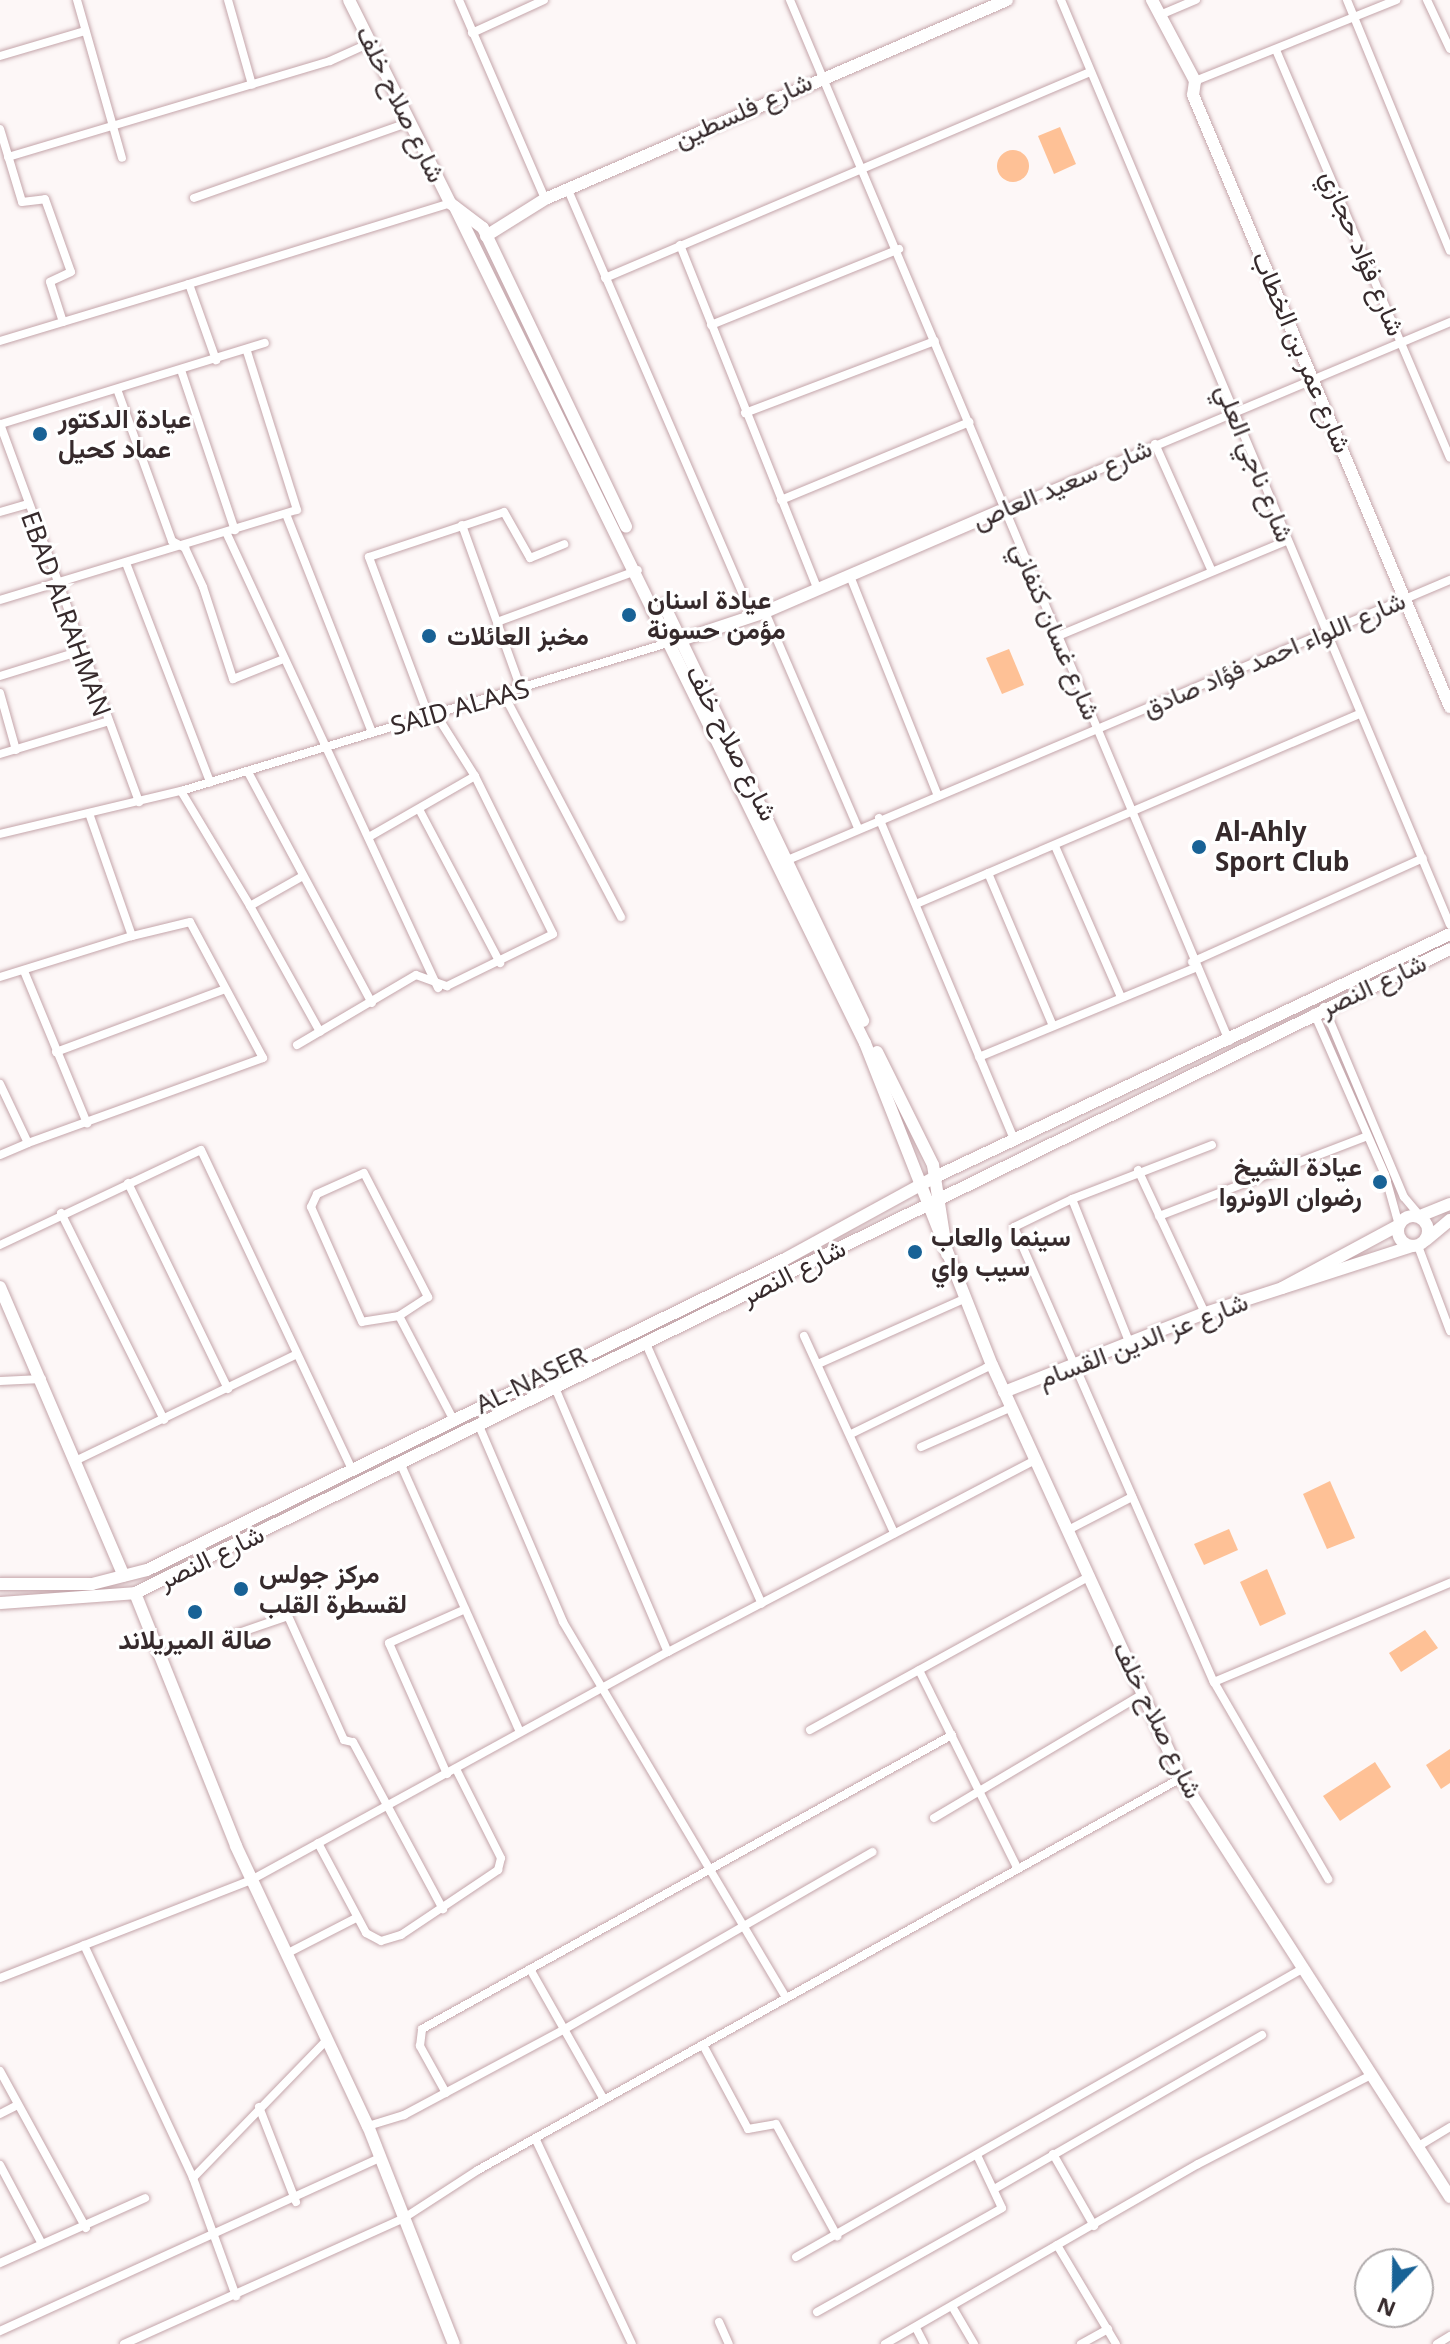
<!DOCTYPE html>
<html>
<head>
<meta charset="utf-8">
<style>
	body { margin:0 }
	#map { position:relative; width:1450px; height:2344px; overflow:hidden; background:#fdf7f7; font-family:"Noto Sans",Vazirmatn,sans-serif }
	div>[style] { position:absolute }
	[style*='--x'] { left:calc(var(--x)*1px); top:calc(var(--y)*1px); width:calc(var(--w)*1px); rotate:calc(var(--a)*1deg) }
	.green>* { inset:0; background:#fec196 }
	.round { border-radius:50% }
	.roads { filter:drop-shadow(0 0 2px #c4a5aa) drop-shadow(0 0 2px #c4a5aa) }
	.street>* { height:8px; margin:-4px; padding:0 4px; transform-origin:4px; border-radius:4px; background:#fff }
	.secondary>* { height:12px; margin:-6px; padding:0 6px; transform-origin:6px; border-radius:6px; background:#fff }
	.secondary>.ring { margin:-6px; padding:0; box-sizing:content-box; background:none; border:12px solid #fff; border-radius:50% }
	.dots>* { width:22px; height:22px; translate:-50% -50%; box-sizing:border-box; border:4px solid #fff; border-radius:50% }
	span { translate:-50% -50%; white-space:nowrap; text-align:center; line-height:1.15; -webkit-text-stroke:6px #fff; paint-order:stroke }
	.street-label { font-size:26px; color:#362a2c }
	.poi-label { font-size:26px; color:#362a2c; font-weight:700 }
	.left { translate:0 -50%; text-align:left }
	.right { translate:-100% -50%; text-align:right }
	.north { position:absolute; left:1354px; top:2248px; width:80px; height:80px; box-sizing:border-box; background:#fff; border:2px solid #afaaab; border-radius:50%; rotate:202deg; font-size:22px; font-weight:700; line-height:32px; text-align:center; color:#362a2c }
	.north::after { content:''; display:block; margin:auto; width:28px; height:36px; background:#186296; clip-path:polygon(50% 0,100% 100%,50% 72%,0 100%) }
</style>
</head>
<body>
<div id="map">
	<div class="green">
		<i style="clip-path:polygon(1060px 127px,1076px 164px,1054px 174px,1038px 136px)"></i>
		<i class="round" style="left:997px;top:150px;width:32px;height:32px"></i>
		<i style="clip-path:polygon(1009px 649px,1024px 685px,1002px 694px,986px 658px)"></i>
		<i style="clip-path:polygon(1330px 1481px,1355px 1538px,1327px 1549px,1303px 1494px)"></i>
		<i style="clip-path:polygon(1229px 1529px,1238px 1550px,1204px 1565px,1194px 1544px)"></i>
		<i style="clip-path:polygon(1267px 1569px,1286px 1614px,1260px 1626px,1240px 1582px)"></i>
		<i style="clip-path:polygon(1425px 1630px,1438px 1648px,1401px 1672px,1389px 1653px)"></i>
		<i style="clip-path:polygon(1450px 1749px,1450px 1783px,1441px 1789px,1426px 1765px)"></i>
		<i style="clip-path:polygon(1375px 1762px,1391px 1787px,1340px 1821px,1323px 1796px)"></i>
	</div>
	<div class="roads">
		<div class="street">
			<i style="--x:77;--y:0;--w:164;--a:74.1"></i>
			<i style="--x:228;--y:0;--w:88;--a:74.2"></i>
			<i style="--x:459;--y:0;--w:217;--a:66.6"></i>
			<i style="--x:790;--y:0;--w:1130;--a:67.13"></i>
			<i style="--x:1061;--y:0;--w:1003;--a:67.19"></i>
			<i style="--x:1347;--y:0;--w:271;--a:67.7"></i>
			<i style="--x:1427;--y:0;--w:54;--a:64.9"></i>
			<i style="--x:1160;--y:15;--w:39;--a:-23"></i>
			<i style="--x:472;--y:33;--w:79;--a:-24.6"></i>
			<i style="--x:1276;--y:50;--w:443;--a:66.9"></i>
			<i style="--x:0;--y:56;--w:89;--a:-16.4"></i>
			<i style="--x:1195;--y:81;--w:217;--a:-21.9"></i>
			<i style="--x:0;--y:129;--w:76;--a:73.2"></i>
			<i style="--x:22;--y:202;--w:23;--a:-7"></i>
			<i style="--x:45;--y:199;--w:77;--a:70.4"></i>
			<i style="--x:71;--y:272;--w:23;--a:155"></i>
			<i style="--x:50;--y:282;--w:42;--a:72"></i>
			<i style="--x:8;--y:157;--w:336;--a:-16.6"></i>
			<i style="--x:330;--y:61;--w:44;--a:-24.2"></i>
			<i style="--x:568;--y:190;--w:464;--a:66.6"></i>
			<i style="--x:194;--y:198;--w:229;--a:-19.4"></i>
			<i style="--x:680;--y:245;--w:372;--a:68.2"></i>
			<i style="--x:605;--y:278;--w:527;--a:-23.01"></i>
			<i style="--x:189;--y:284;--w:273;--a:-17.2"></i>
			<i style="--x:711;--y:325;--w:203;--a:-22"></i>
			<i style="--x:0;--y:341;--w:197;--a:-16.8"></i>
			<i style="--x:189;--y:284;--w:81;--a:70.4"></i>
			<i style="--x:181;--y:370;--w:169;--a:71.4"></i>
			<i style="--x:117;--y:389;--w:162;--a:70.1"></i>
			<i style="--x:172;--y:541;--w:15;--a:28"></i>
			<i style="--x:185;--y:548;--w:43;--a:65.2"></i>
			<i style="--x:203;--y:587;--w:97;--a:71.9"></i>
			<i style="--x:233;--y:679;--w:52;--a:-21.6"></i>
			<i style="--x:745;--y:413;--w:203;--a:-20.8"></i>
			<i style="--x:0;--y:424;--w:403;--a:69.8"></i>
			<i style="--x:1;--y:424;--w:276;--a:-17.1"></i>
			<i style="--x:1155;--y:444;--w:137;--a:65.9"></i>
			<i style="--x:781;--y:500;--w:204;--a:-22.5"></i>
			<i style="--x:1003;--y:510;--w:485;--a:-22.8"></i>
			<i style="--x:0;--y:512;--w:26;--a:-16"></i>
			<i style="--x:286;--y:514;--w:234;--a:68.5"></i>
			<i style="--x:462;--y:525;--w:174;--a:70.2"></i>
			<i style="--x:226;--y:532;--w:503;--a:65.07"></i>
			<i style="--x:126;--y:563;--w:235;--a:69"></i>
			<i style="--x:850;--y:576;--w:235;--a:68.2"></i>
			<i style="--x:0;--y:600;--w:310;--a:-16.9"></i>
			<i style="--x:297;--y:510;--w:167;--a:-107.5"></i>
			<i style="--x:765;--y:612;--w:235;--a:66.7"></i>
			<i style="--x:497;--y:622;--w:150;--a:-20.2"></i>
			<i style="--x:1058;--y:636;--w:247;--a:-22.6"></i>
			<i style="--x:0;--y:676;--w:85;--a:-17.2"></i>
			<i style="--x:0;--y:693;--w:59;--a:74.3"></i>
			<i style="--x:504;--y:695;--w:251;--a:62.2"></i>
			<i style="--x:437;--y:716;--w:71;--a:57.7"></i>
			<i style="--x:429;--y:717;--w:171;--a:-110.6"></i>
			<i style="--x:369;--y:557;--w:142;--a:-18.4"></i>
			<i style="--x:504;--y:512;--w:53;--a:60.5"></i>
			<i style="--x:530;--y:558;--w:37;--a:-22"></i>
			<i style="--x:0;--y:754;--w:111;--a:-16.8"></i>
			<i style="--x:248;--y:772;--w:262;--a:61.8"></i>
			<i style="--x:181;--y:791;--w:134;--a:59"></i>
			<i style="--x:420;--y:811;--w:172;--a:62.2"></i>
			<i style="--x:879;--y:818;--w:350;--a:67.2"></i>
			<i style="--x:0;--y:834;--w:186;--a:-13.4"></i>
			<i style="--x:181;--y:791;--w:512;--a:-16.91"></i>
			<i style="--x:1055;--y:846;--w:165;--a:66.4"></i>
			<i style="--x:790;--y:859;--w:717;--a:-22.92"></i>
			<i style="--x:988;--y:873;--w:166;--a:67"></i>
			<i style="--x:303;--y:876;--w:61;--a:150.5"></i>
			<i style="--x:250;--y:906;--w:144;--a:60.9"></i>
			<i style="--x:916;--y:904;--w:483;--a:-23.2"></i>
			<i style="--x:1192;--y:962;--w:253;--a:-24.2"></i>
			<i style="--x:24;--y:971;--w:165;--a:67.5"></i>
			<i style="--x:0;--y:977;--w:138;--a:-17.3"></i>
			<i style="--x:1324;--y:1007;--w:206;--a:67.2"></i>
			<i style="--x:1404;--y:1197;--w:25;--a:50"></i>
			<i style="--x:1314;--y:1013;--w:177;--a:66.3"></i>
			<i style="--x:1385;--y:1175;--w:52;--a:74.4"></i>
			<i style="--x:297;--y:1045;--w:138;--a:-30.5"></i>
			<i style="--x:416;--y:975;--w:33;--a:20"></i>
			<i style="--x:447;--y:986;--w:118;--a:-26.1"></i>
			<i style="--x:553;--y:934;--w:176;--a:-116.3"></i>
			<i style="--x:475;--y:776;--w:122;--a:150.1"></i>
			<i style="--x:56;--y:1052;--w:180;--a:-20.4"></i>
			<i style="--x:979;--y:1057;--w:234;--a:-22.4"></i>
			<i style="--x:0;--y:1084;--w:65;--a:64.6"></i>
			<i style="--x:28;--y:1143;--w:250;--a:-19.9"></i>
			<i style="--x:263;--y:1058;--w:154;--a:-118.2"></i>
			<i style="--x:190;--y:922;--w:60;--a:166.4"></i>
			<i style="--x:132;--y:936;--w:130;--a:-109.3"></i>
			<i style="--x:0;--y:1155;--w:30;--a:-23"></i>
			<i style="--x:1138;--y:1170;--w:158;--a:64.9"></i>
			<i style="--x:128;--y:1183;--w:229;--a:64.1"></i>
			<i style="--x:1072;--y:1199;--w:150;--a:-21.1"></i>
			<i style="--x:61;--y:1213;--w:231;--a:63.5"></i>
			<i style="--x:1159;--y:1216;--w:223;--a:-21"></i>
			<i style="--x:0;--y:1245;--w:222;--a:-25.3"></i>
			<i style="--x:201;--y:1150;--w:353;--a:64.7"></i>
			<i style="--x:1418;--y:1246;--w:91;--a:69.4"></i>
			<i style="--x:399;--y:1316;--w:37;--a:171"></i>
			<i style="--x:362;--y:1322;--w:126;--a:-113.9"></i>
			<i style="--x:311;--y:1207;--w:14;--a:-65"></i>
			<i style="--x:317;--y:1194;--w:51;--a:-24.1"></i>
			<i style="--x:364;--y:1173;--w:140;--a:62.7"></i>
			<i style="--x:428;--y:1297;--w:35;--a:147"></i>
			<i style="--x:399;--y:1316;--w:116;--a:62.3"></i>
			<i style="--x:804;--y:1336;--w:217;--a:65.4"></i>
			<i style="--x:1130;--y:1344;--w:156;--a:-111.8"></i>
			<i style="--x:1072;--y:1199;--w:64;--a:154.2"></i>
			<i style="--x:1014;--y:1227;--w:497;--a:66.3"></i>
			<i style="--x:1214;--y:1682;--w:228;--a:59.9"></i>
			<i style="--x:647;--y:1346;--w:282;--a:66"></i>
			<i style="--x:818;--y:1364;--w:160;--a:-24"></i>
			<i style="--x:0;--y:1381;--w:42;--a:-2.7"></i>
			<i style="--x:556;--y:1390;--w:285;--a:66.9"></i>
			<i style="--x:668;--y:1652;--w:416;--a:-27.6"></i>
			<i style="--x:480;--y:1428;--w:211;--a:66.8"></i>
			<i style="--x:563;--y:1622;--w:437;--a:59.3"></i>
			<i style="--x:851;--y:1434;--w:157;--a:-26.1"></i>
			<i style="--x:921;--y:1447;--w:99;--a:-23.7"></i>
			<i style="--x:75;--y:1461;--w:244;--a:-25.7"></i>
			<i style="--x:402;--y:1467;--w:288;--a:66"></i>
			<i style="--x:1070;--y:1529;--w:70;--a:-27.3"></i>
			<i style="--x:230;--y:1636;--w:61;--a:-19"></i>
			<i style="--x:288;--y:1616;--w:136;--a:65.7"></i>
			<i style="--x:344;--y:1740;--w:9;--a:13"></i>
			<i style="--x:353;--y:1742;--w:190;--a:61.7"></i>
			<i style="--x:919;--y:1670;--w:220;--a:63.6"></i>
			<i style="--x:1214;--y:1682;--w:256;--a:-22.8"></i>
			<i style="--x:810;--y:1730;--w:320;--a:-28.8"></i>
			<i style="--x:447;--y:1774;--w:143;--a:-113.9"></i>
			<i style="--x:389;--y:1643;--w:81;--a:-24"></i>
			<i style="--x:934;--y:1818;--w:243;--a:-30.7"></i>
			<i style="--x:318;--y:1843;--w:102;--a:61.9"></i>
			<i style="--x:366;--y:1933;--w:17;--a:28"></i>
			<i style="--x:381;--y:1941;--w:21;--a:-17"></i>
			<i style="--x:401;--y:1935;--w:117;--a:-33.8"></i>
			<i style="--x:498;--y:1870;--w:12;--a:-76"></i>
			<i style="--x:501;--y:1858;--w:100;--a:-116.8"></i>
			<i style="--x:84;--y:1945;--w:257;--a:64.9"></i>
			<i style="--x:193;--y:2178;--w:126;--a:70"></i>
			<i style="--x:286;--y:1954;--w:79;--a:-27.2"></i>
			<i style="--x:530;--y:1969;--w:150;--a:60.5"></i>
			<i style="--x:0;--y:1978;--w:269;--a:-21.3"></i>
			<i style="--x:251;--y:1880;--w:475;--a:-28.7"></i>
			<i style="--x:703;--y:2045;--w:95;--a:61.8"></i>
			<i style="--x:748;--y:2129;--w:28;--a:-10"></i>
			<i style="--x:776;--y:2124;--w:128;--a:61.4"></i>
			<i style="--x:0;--y:2071;--w:179;--a:61.3"></i>
			<i style="--x:446;--y:2093;--w:54;--a:-119"></i>
			<i style="--x:420;--y:2046;--w:17;--a:-83"></i>
			<i style="--x:422;--y:2029;--w:606;--a:-29.02"></i>
			<i style="--x:259;--y:2107;--w:102;--a:68.7"></i>
			<i style="--x:0;--y:2114;--w:20;--a:-27"></i>
			<i style="--x:368;--y:2126;--w:38;--a:-17"></i>
			<i style="--x:404;--y:2115;--w:180;--a:-28.1"></i>
			<i style="--x:563;--y:2030;--w:357;--a:-29.9"></i>
			<i style="--x:536;--y:2140;--w:225;--a:64.8"></i>
			<i style="--x:1417;--y:2147;--w:39;--a:-31"></i>
			<i style="--x:1053;--y:2154;--w:83;--a:60.3"></i>
			<i style="--x:0;--y:2165;--w:89;--a:62"></i>
			<i style="--x:193;--y:2178;--w:188;--a:-45.9"></i>
			<i style="--x:996;--y:2188;--w:307;--a:-29.9"></i>
			<i style="--x:1057;--y:2245;--w:115;--a:59.2"></i>
			<i style="--x:796;--y:2257;--w:584;--a:-29.64"></i>
			<i style="--x:0;--y:2263;--w:159;--a:-24.1"></i>
			<i style="--x:953;--y:2308;--w:42;--a:59.7"></i>
			<i style="--x:817;--y:2312;--w:212;--a:-29.3"></i>
			<i style="--x:1002;--y:2208;--w:59;--a:-115.3"></i>
			<i style="--x:719;--y:2322;--w:24;--a:66"></i>
			<i style="--x:916;--y:2328;--w:18;--a:63"></i>
			<i style="--x:0;--y:2331;--w:415;--a:-24.5"></i>
			<i style="--x:124;--y:2344;--w:307;--a:-24.2"></i>
			<i style="--x:404;--y:2218;--w:88;--a:-33"></i>
			<i style="--x:478;--y:2170;--w:805;--a:-29.14"></i>
			<i style="--x:885;--y:2344;--w:361;--a:-29.9"></i>
			<i style="--x:1198;--y:2164;--w:195;--a:-27.2"></i>
			<i style="--x:1081;--y:2344;--w:31;--a:-29"></i>
			<i style="--x:1437;--y:2344;--w:15;--a:-32"></i>
		</div>
		<div class="secondary">
			<i style="--x:349;--y:0;--w:227;--a:63.5"></i>
			<i style="--x:450;--y:203;--w:41;--a:37.1"></i>
			<i style="--x:483;--y:228;--w:331;--a:64.4"></i>
			<i style="--x:1152;--y:0;--w:92;--a:62"></i>
			<i style="--x:1195;--y:81;--w:14;--a:98"></i>
			<i style="--x:1193;--y:95;--w:664;--a:67.22"></i>
			<i style="--x:455;--y:207;--w:931;--a:63.88"></i>
			<i style="--x:865;--y:1043;--w:346;--a:68.5"></i>
			<i style="--x:992;--y:1365;--w:454;--a:65.4"></i>
			<i style="--x:1181;--y:1778;--w:498;--a:57.3"></i>
			<i style="--x:486;--y:236;--w:70;--a:-32.1"></i>
			<i style="--x:545;--y:199;--w:503;--a:-23.3"></i>
			<i style="--x:664;--y:605;--w:461;--a:64.4"></i>
			<i style="--x:675;--y:642;--w:95;--a:-18.4"></i>
			<i style="--x:765;--y:612;--w:255;--a:-23.3"></i>
			<i style="--x:877;--y:1052;--w:126;--a:63.6"></i>
			<i style="--x:933;--y:1165;--w:90;--a:81.1"></i>
			<i class="ring" style="left:1398px;top:1216px;width:18px;height:18px"></i>
			<i style="--x:1420;--y:1216;--w:32;--a:-22"></i>
			<i style="--x:1426;--y:1240;--w:31;--a:-40"></i>
			<i style="--x:0;--y:1287;--w:314;--a:66.8"></i>
			<i style="--x:1282;--y:1288;--w:133;--a:-28.3"></i>
			<i style="--x:1004;--y:1392;--w:216;--a:-21.5"></i>
			<i style="--x:1205;--y:1313;--w:218;--a:-17.9"></i>
			<i style="--x:0;--y:1584;--w:92;--a:0"></i>
			<i style="--x:92;--y:1584;--w:57;--a:-14.3"></i>
			<i style="--x:147;--y:1570;--w:712;--a:-25.99"></i>
			<i style="--x:787;--y:1258;--w:169;--a:-28.7"></i>
			<i style="--x:935;--y:1177;--w:569;--a:-25.26"></i>
			<i style="--x:135;--y:1593;--w:272;--a:68.2"></i>
			<i style="--x:236;--y:1846;--w:310;--a:64.8"></i>
			<i style="--x:368;--y:2126;--w:234;--a:68.5"></i>
			<i style="--x:0;--y:1603;--w:135;--a:-4.2"></i>
			<i style="--x:135;--y:1593;--w:1464;--a:-26.09"></i>
		</div>
	</div>
	<div class="dots">
		<i style="left:40px;top:434px;background:#186296"></i>
		<i style="left:629px;top:615px;background:#186296"></i>
		<i style="left:429px;top:636px;background:#186296"></i>
		<i style="left:1199px;top:847px;background:#186296"></i>
		<i style="left:1380px;top:1182px;background:#186296"></i>
		<i style="left:915px;top:1252px;background:#186296"></i>
		<i style="left:241px;top:1589px;background:#186296"></i>
		<i style="left:195px;top:1612px;background:#186296"></i>
	</div>
	<div class="street-label">
		<span style="left:401px;top:104px;rotate:64deg">شارع صلاح خلف</span>
		<span style="left:743px;top:110px;rotate:-24deg">شارع فلسطين</span>
		<span style="left:1363px;top:253px;rotate:67deg">شارع فؤاد حجازي</span>
		<span style="left:1302px;top:352px;rotate:67deg">شارع عمر بن الخطاب</span>
		<span style="left:1255px;top:463px;rotate:68deg">شارع ناجي العلي</span>
		<span style="left:1062px;top:484px;rotate:-23deg">شارع سعيد العاص</span>
		<span style="left:66px;top:614px;rotate:70deg">EBAD ALRAHMAN</span>
		<span style="left:1056px;top:631px;rotate:67deg">شارع غسان كنفاني</span>
		<span style="left:1274px;top:654px;rotate:-23deg">شارع اللواء احمد فؤاد صادق</span>
		<span style="left:460px;top:707px;rotate:-16deg">SAID ALAAS</span>
		<span style="left:732px;top:743px;rotate:63deg">شارع صلاح خلف</span>
		<span style="left:1373px;top:985px;rotate:-25deg">شارع النصر</span>
		<span style="left:793px;top:1272px;rotate:-27deg">شارع النصر</span>
		<span style="left:1143px;top:1340px;rotate:-21deg">شارع عز الدين القسام</span>
		<span style="left:531px;top:1380px;rotate:-26deg">AL-NASER</span>
		<span style="left:211px;top:1557px;rotate:-26deg">شارع النصر</span>
		<span style="left:1158px;top:1720px;rotate:64deg">شارع صلاح خلف</span>
	</div>
	<div class="poi-label">
		<span class="left" style="left:58px;top:434px">عيادة الدكتور<br>عماد كحيل</span>
		<span class="left" style="left:647px;top:615px">عيادة اسنان<br>مؤمن حسونة</span>
		<span class="left" style="left:447px;top:636px">مخبز العائلات</span>
		<span class="left" style="left:1215px;top:847px">Al-Ahly<br>Sport Club</span>
		<span class="right" style="left:1362px;top:1182px">عيادة الشيخ<br>رضوان الاونروا</span>
		<span class="left" style="left:931px;top:1252px">سينما والعاب<br>سيب واي</span>
		<span class="left" style="left:259px;top:1589px">مركز جولس<br>لقسطرة القلب</span>
		<span style="left:195px;top:1640px">صالة الميريلاند</span>
	</div>
	<div class="north">N</div>
</div>
</body>
</html>
